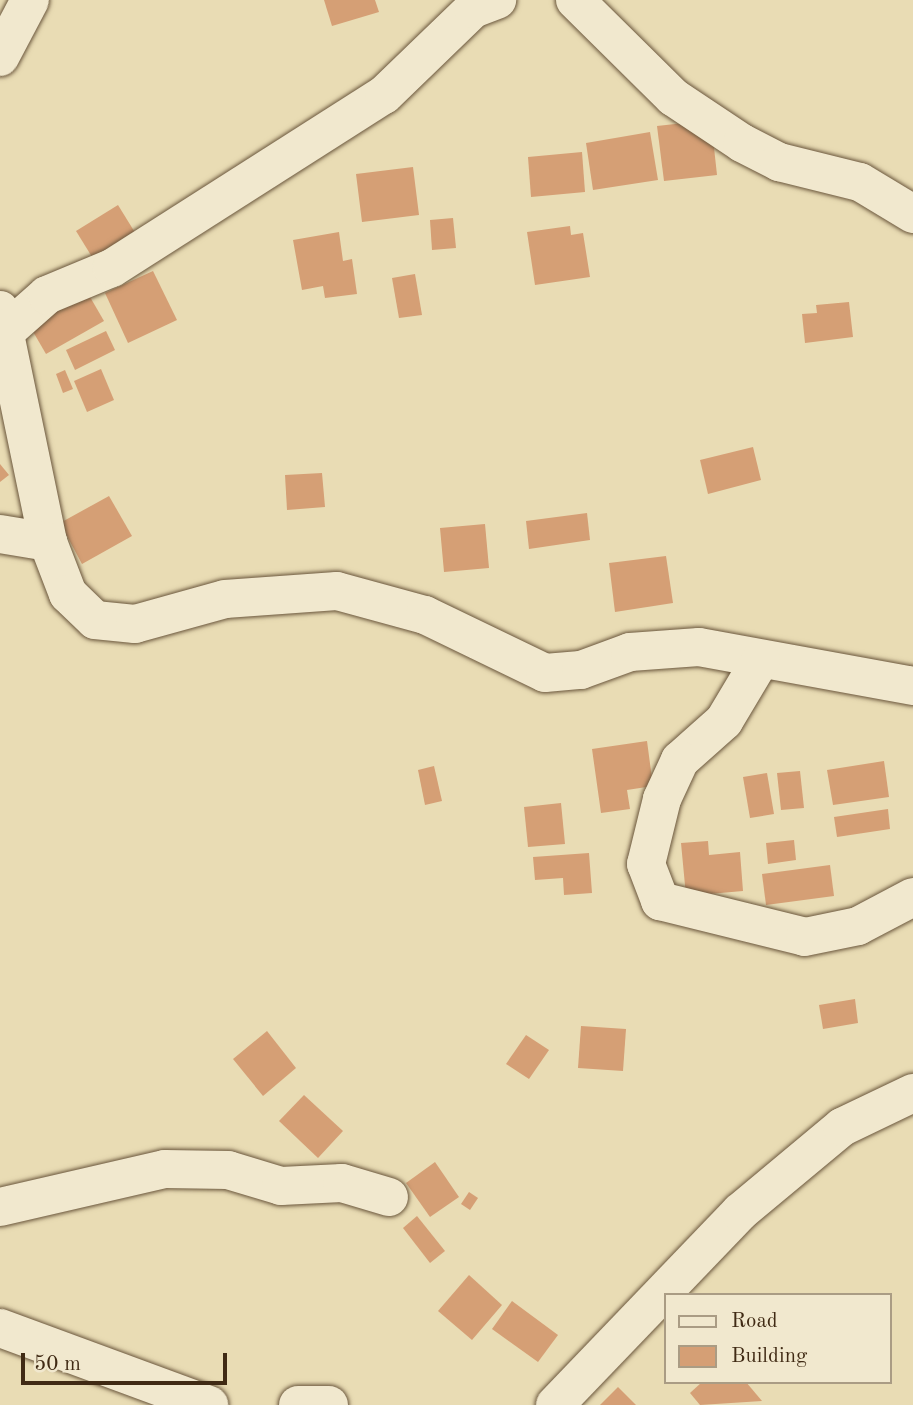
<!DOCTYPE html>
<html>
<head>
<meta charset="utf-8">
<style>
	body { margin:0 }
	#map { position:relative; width:913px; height:1405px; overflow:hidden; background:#e9dcb4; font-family:"Old Standard TT",serif }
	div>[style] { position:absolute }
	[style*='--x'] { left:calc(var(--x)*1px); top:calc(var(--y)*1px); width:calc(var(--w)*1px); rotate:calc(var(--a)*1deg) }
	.building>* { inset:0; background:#d59f75 }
	.roads { filter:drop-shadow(0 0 2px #6a563c) drop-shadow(0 0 2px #6a563c) }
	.minor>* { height:38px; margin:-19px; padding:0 19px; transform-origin:19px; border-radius:19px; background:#f1e8ce }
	span { translate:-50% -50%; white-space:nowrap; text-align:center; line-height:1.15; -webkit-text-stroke:7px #f1e8ce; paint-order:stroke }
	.legend { position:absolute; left:664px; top:1293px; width:228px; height:91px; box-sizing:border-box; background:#f1e8ce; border:2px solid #aa9c84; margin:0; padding:9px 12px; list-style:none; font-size:21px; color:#402a14 }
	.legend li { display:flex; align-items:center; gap:14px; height:35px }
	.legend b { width:35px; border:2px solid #aa9c84 }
	.scale { position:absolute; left:21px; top:1353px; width:206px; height:32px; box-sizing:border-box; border:4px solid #402a14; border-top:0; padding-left:9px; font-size:21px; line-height:24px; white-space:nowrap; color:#402a14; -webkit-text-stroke:5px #f1e8ce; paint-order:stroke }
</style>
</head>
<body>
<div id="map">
	<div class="building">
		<i style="clip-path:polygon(324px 0,375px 0,379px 12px,332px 26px)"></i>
		<i style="clip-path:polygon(711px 120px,717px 175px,664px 181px,657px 126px)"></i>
		<i style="clip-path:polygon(650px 132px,658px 180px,593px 190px,586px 143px)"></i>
		<i style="clip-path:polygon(582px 152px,585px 192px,531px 197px,528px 157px)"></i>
		<i style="clip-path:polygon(413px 167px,419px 215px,362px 222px,356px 174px)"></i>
		<i style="clip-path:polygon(118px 205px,139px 239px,97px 265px,76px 231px)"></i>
		<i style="clip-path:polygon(453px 218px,456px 248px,432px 250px,430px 220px)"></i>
		<i style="clip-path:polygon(570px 226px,571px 235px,583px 233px,590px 277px,535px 285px,527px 232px)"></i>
		<i style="clip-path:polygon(339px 232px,343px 261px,352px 259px,357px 294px,325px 298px,323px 286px,302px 290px,293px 240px)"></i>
		<i style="clip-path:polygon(153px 271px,177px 320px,128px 343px,105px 293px)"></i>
		<i style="clip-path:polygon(415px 274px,422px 315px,399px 318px,392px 278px)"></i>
		<i style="clip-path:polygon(86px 290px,104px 321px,46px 354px,28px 323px)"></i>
		<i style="clip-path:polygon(849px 302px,853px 337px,805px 343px,802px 314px,817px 313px,816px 305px)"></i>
		<i style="clip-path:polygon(106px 331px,115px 350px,75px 370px,66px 350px)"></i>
		<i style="clip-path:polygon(101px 369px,114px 400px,87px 412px,74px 381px)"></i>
		<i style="clip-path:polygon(65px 370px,73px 389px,63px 393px,56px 374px)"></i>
		<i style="clip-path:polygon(753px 447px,761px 480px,708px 494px,700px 460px)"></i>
		<i style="clip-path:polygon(0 464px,9px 475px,0 482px)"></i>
		<i style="clip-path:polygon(322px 473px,325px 507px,287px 510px,285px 475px)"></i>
		<i style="clip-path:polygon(109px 496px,132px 536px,82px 564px,60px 523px)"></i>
		<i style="clip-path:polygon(587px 513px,590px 540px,529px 549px,526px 521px)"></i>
		<i style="clip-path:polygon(485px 524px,489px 568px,444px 572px,440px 528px)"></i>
		<i style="clip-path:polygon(666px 556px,673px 603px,615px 612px,609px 563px)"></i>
		<i style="clip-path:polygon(647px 741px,653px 786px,627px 790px,630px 809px,601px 813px,592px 749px)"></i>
		<i style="clip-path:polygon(884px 761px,889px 797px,833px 805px,827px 770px)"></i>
		<i style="clip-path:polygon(434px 766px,442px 801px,425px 805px,418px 770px)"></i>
		<i style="clip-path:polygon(800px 771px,804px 808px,781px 810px,777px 773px)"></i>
		<i style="clip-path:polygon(767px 773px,774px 814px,750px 818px,743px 777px)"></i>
		<i style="clip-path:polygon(561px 803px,565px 844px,528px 847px,524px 807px)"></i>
		<i style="clip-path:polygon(888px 809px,890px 829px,837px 837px,834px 817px)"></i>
		<i style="clip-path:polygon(794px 840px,796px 860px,768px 864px,766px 843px)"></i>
		<i style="clip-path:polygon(708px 841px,709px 855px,740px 852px,743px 891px,686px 896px,681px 843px)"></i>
		<i style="clip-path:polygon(589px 853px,592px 893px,564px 895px,563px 878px,535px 880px,533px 857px)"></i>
		<i style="clip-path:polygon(830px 865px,834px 896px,766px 905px,762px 874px)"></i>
		<i style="clip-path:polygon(855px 999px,858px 1023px,823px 1029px,819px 1005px)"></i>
		<i style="clip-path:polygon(581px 1026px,626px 1029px,623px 1071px,578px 1068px)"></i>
		<i style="clip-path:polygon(267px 1031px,296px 1068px,263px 1096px,233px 1059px)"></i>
		<i style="clip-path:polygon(526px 1035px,549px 1050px,529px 1079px,506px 1064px)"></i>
		<i style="clip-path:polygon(304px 1095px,343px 1131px,318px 1158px,279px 1121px)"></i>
		<i style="clip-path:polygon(435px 1162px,459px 1197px,430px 1217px,406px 1183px)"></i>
		<i style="clip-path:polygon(469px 1192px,478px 1198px,470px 1210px,461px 1204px)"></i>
		<i style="clip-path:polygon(417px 1216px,445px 1251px,430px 1263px,403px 1228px)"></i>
		<i style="clip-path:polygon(469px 1275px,502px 1305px,472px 1340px,438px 1311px)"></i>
		<i style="clip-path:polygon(512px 1301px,558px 1335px,538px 1362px,492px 1329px)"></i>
		<i style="clip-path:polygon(702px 1382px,746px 1382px,762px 1401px,700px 1405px,690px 1393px)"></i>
		<i style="clip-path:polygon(618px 1387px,636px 1405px,600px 1405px)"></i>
	</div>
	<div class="roads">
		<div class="minor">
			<i style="--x:575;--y:0;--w:138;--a:44.7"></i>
			<i style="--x:673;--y:97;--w:83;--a:33.7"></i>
			<i style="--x:742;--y:143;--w:42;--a:27.2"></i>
			<i style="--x:779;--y:162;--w:83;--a:13.9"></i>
			<i style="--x:860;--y:182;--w:62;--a:31.1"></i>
			<i style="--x:0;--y:57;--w:64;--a:-62.2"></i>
			<i style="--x:0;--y:310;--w:237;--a:78.3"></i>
			<i style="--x:4;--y:333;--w:57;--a:-41.5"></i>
			<i style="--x:47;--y:295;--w:70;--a:-22.6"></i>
			<i style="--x:112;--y:268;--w:322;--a:-32.5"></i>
			<i style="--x:384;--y:95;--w:124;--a:-44"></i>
			<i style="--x:473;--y:9;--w:26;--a:-21"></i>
			<i style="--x:0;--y:534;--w:49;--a:9.5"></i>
			<i style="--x:48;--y:542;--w:56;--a:69"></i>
			<i style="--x:68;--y:594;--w:37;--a:44"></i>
			<i style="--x:95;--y:620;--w:40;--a:5.7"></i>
			<i style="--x:135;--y:624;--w:93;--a:-15.5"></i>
			<i style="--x:225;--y:599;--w:112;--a:-4.1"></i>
			<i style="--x:337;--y:591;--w:91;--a:15.3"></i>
			<i style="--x:425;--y:615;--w:133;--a:25.8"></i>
			<i style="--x:545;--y:673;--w:36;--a:-5"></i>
			<i style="--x:581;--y:670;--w:52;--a:-20.2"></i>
			<i style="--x:630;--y:652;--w:69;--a:-4.1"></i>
			<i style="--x:699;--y:647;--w:218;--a:10.3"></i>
			<i style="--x:761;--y:659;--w:72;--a:120.8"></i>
			<i style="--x:724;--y:721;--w:59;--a:138.4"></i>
			<i style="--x:680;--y:760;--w:43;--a:114.8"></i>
			<i style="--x:662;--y:799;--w:67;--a:103.8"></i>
			<i style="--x:646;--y:864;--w:40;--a:69"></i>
			<i style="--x:660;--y:901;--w:149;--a:13.9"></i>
			<i style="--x:805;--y:937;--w:54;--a:-11.7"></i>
			<i style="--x:858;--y:926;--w:62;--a:-27.8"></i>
			<i style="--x:0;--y:1207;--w:169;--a:-13"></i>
			<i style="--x:165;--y:1169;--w:63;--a:0.9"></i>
			<i style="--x:228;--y:1170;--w:55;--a:16.8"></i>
			<i style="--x:281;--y:1186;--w:61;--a:-2.8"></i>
			<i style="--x:342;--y:1183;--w:49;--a:16.6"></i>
			<i style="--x:0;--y:1328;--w:223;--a:20.2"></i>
			<i style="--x:298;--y:1405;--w:31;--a:0"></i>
			<i style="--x:555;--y:1405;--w:267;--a:-46.2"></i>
			<i style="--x:740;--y:1212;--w:133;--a:-39.8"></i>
			<i style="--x:842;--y:1127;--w:79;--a:-25.6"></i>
		</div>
	</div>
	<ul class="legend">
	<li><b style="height:9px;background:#f1e8ce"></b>Road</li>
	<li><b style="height:19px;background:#d59f75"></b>Building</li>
	</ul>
	<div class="scale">50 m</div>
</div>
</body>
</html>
